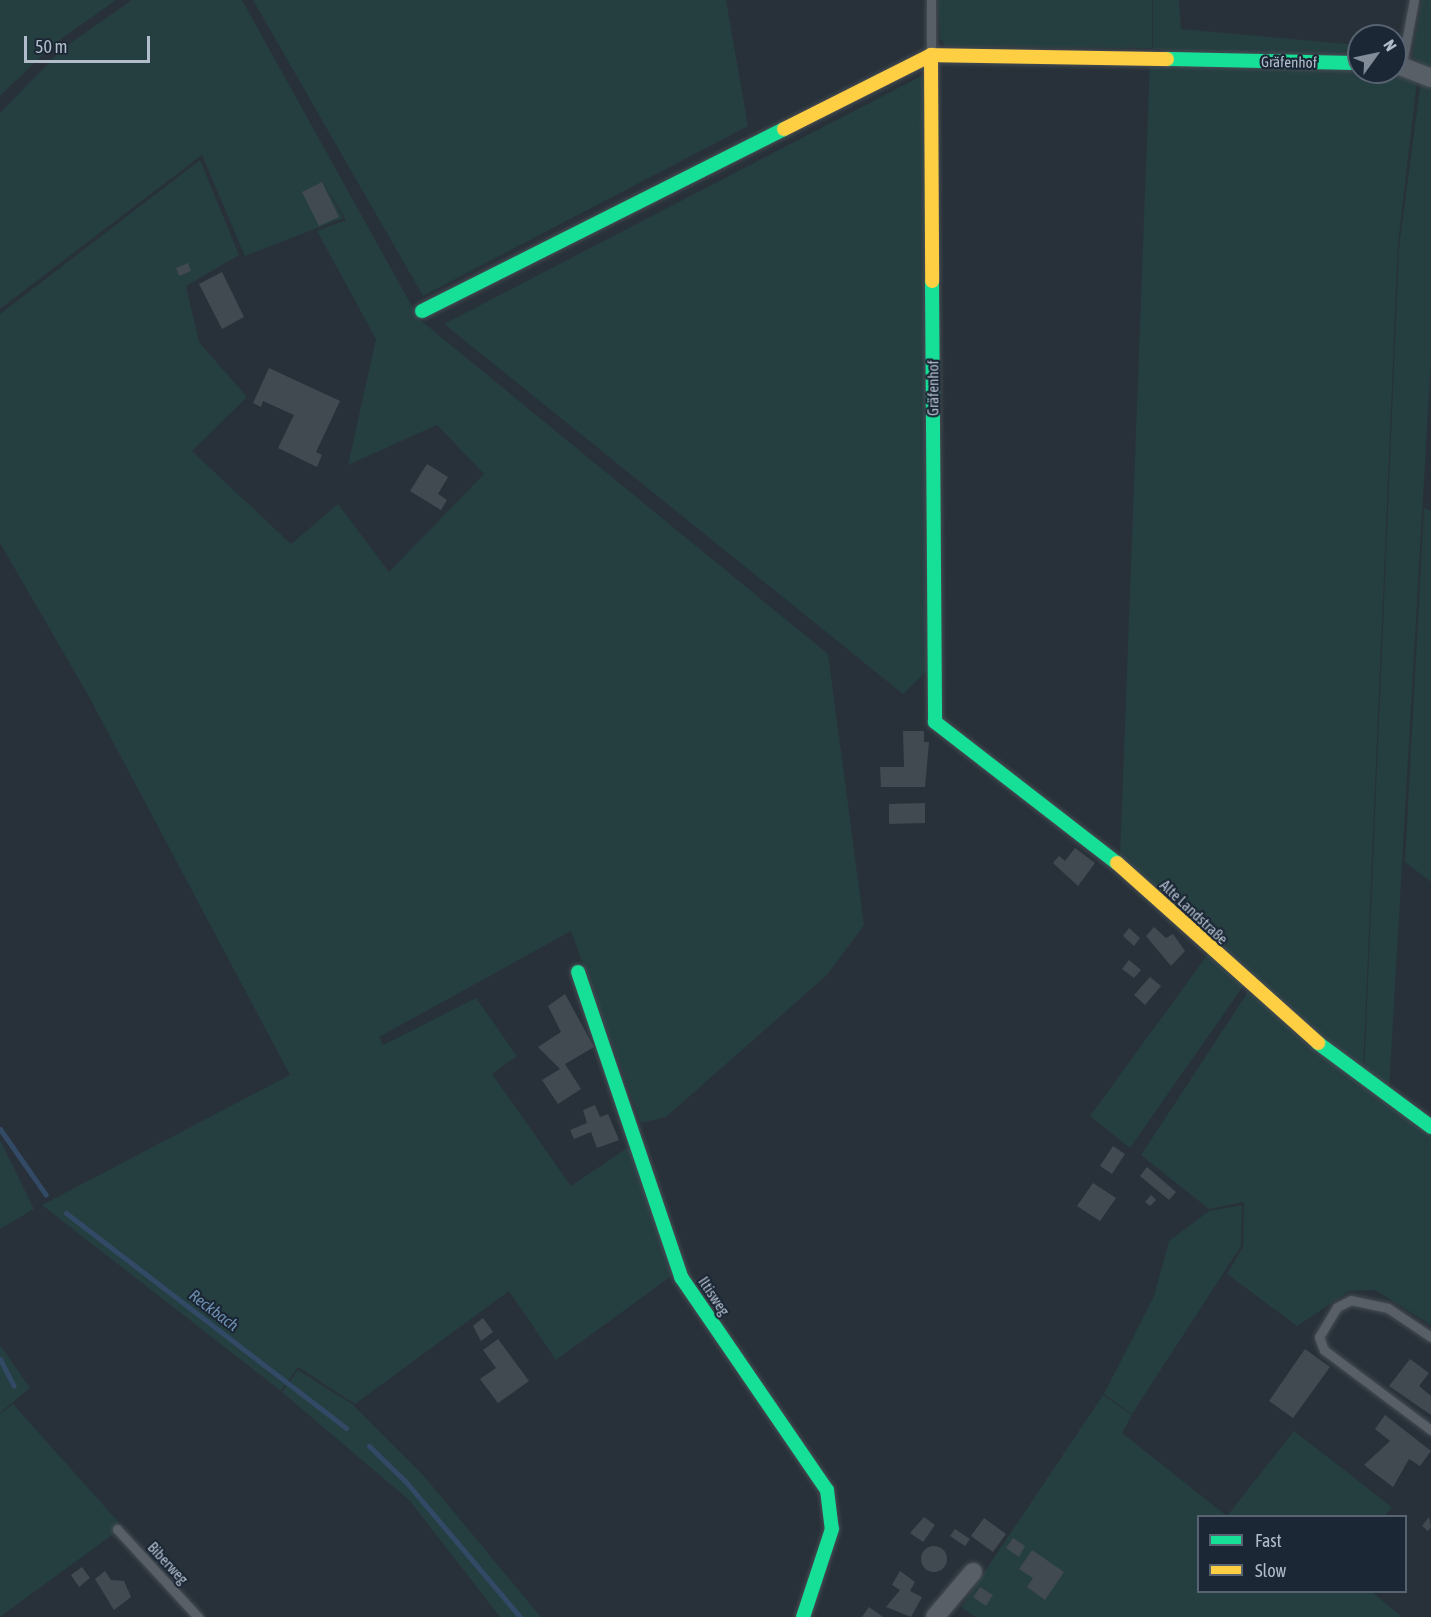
<!DOCTYPE html>
<html>
<head>
<meta charset="utf-8">
<style>
	body { margin:0 }
	#map { position:relative; width:1431px; height:1617px; overflow:hidden; background:#283139; font-family:"Asap Condensed",sans-serif }
	div>[style] { position:absolute }
	[style*='--x'] { left:calc(var(--x)*1px); top:calc(var(--y)*1px); width:calc(var(--w)*1px); rotate:calc(var(--a)*1deg) }
	.green>* { inset:0; background:#253e40 }
	.stream>* { height:5px; margin:-2.5px; padding:0 2.5px; transform-origin:2.5px; border-radius:2.5px; background:#324a65 }
	.building>* { inset:0; background:#424a51 }
	.round { border-radius:50% }
	.roads { filter:drop-shadow(0 0 2px #474d54) drop-shadow(0 0 2px #474d54) }
	.lane>* { height:9px; margin:-4.5px; padding:0 4.5px; transform-origin:4.5px; border-radius:4.5px; background:#595f67 }
	.street>* { height:18px; margin:-9px; padding:0 9px; transform-origin:9px; border-radius:9px; background:#595f67 }
	.fast>* { height:14px; margin:-7px; padding:0 7px; transform-origin:7px; border-radius:7px; background:#16e098 }
	.slow>* { height:14px; margin:-7px; padding:0 7px; transform-origin:7px; border-radius:7px; background:#ffcf43 }
	span { translate:-50% -50%; white-space:nowrap; text-align:center; line-height:1.15; -webkit-text-stroke:4.5px #1b2735; paint-order:stroke }
	.street-label { font-size:15px; color:#b2bdcb }
	.water-label { font-size:16px; color:#6f90b1; font-style:italic }
	.legend { position:absolute; left:1197px; top:1515px; width:210px; height:78px; box-sizing:border-box; background:#1b2735; border:2px solid #576371; margin:0; padding:8px 10px; list-style:none; font-size:18px; color:#b2bdcb }
	.legend li { display:flex; align-items:center; gap:12px; height:30px }
	.legend b { width:30px; border:2px solid #576371 }
	.north { position:absolute; left:1347px; top:24px; width:60px; height:60px; box-sizing:border-box; background:#1b2735; border:2px solid #576371; border-radius:50%; rotate:57deg; font-size:16px; font-weight:700; line-height:24px; text-align:center; color:#b2bdcb }
	.north::after { content:''; display:block; margin:auto; width:21px; height:27px; background:#828c98; clip-path:polygon(50% 0,100% 100%,50% 72%,0 100%) }
	.scale { position:absolute; left:24px; top:36px; width:126px; height:27px; box-sizing:border-box; border:3px solid #b2bdcb; border-top:0; padding-left:8px; font-size:18px; line-height:21px; white-space:nowrap; color:#b2bdcb; -webkit-text-stroke:4px #1b2735; paint-order:stroke }
</style>
</head>
<body>
<div id="map">
	<div class="green">
		<i style="clip-path:polygon(0 0,116px 0,54px 44px,0 96px)"></i>
		<i style="clip-path:polygon(132px 0,242px 0,419px 319px,828px 654px,864px 925px,827px 975px,666px 1117px,641px 1123px,571px 931px,379px 1037px,383px 1045px,476px 998px,517px 1056px,492px 1074px,571px 1186px,633px 1144px,677px 1272px,556px 1360px,509px 1291px,355px 1404px,298px 1367px,281px 1391px,42px 1205px,290px 1075px,88px 695px,0 543px,0 314px,200px 160px,239px 255px,186px 286px,199px 342px,247px 397px,192px 451px,291px 544px,338px 504px,389px 572px,484px 474px,437px 425px,348px 465px,376px 339px,317px 231px,346px 220px,323px 182px,343px 218px,245px 256px,202px 155px,0 309px,0 113px,62px 49px)"></i>
		<i style="clip-path:polygon(253px 0,726px 0,748px 126px,423px 296px)"></i>
		<i style="clip-path:polygon(938px 0,1152px 0,1152px 48px,946px 47px,940px 38px)"></i>
		<i style="clip-path:polygon(1153px 0,1179px 0,1181px 29px,1359px 45px,1359px 59px,1153px 49px)"></i>
		<i style="clip-path:polygon(1422px 0,1431px 0,1431px 359px,1389px 1091px,1364px 1074px,1399px 247px,1423px 65px,1412px 56px)"></i>
		<i style="clip-path:polygon(1150px 58px,1390px 72px,1417px 81px,1398px 244px,1363px 1073px,1120px 857px)"></i>
		<i style="clip-path:polygon(925px 74px,928px 670px,903px 694px,444px 324px)"></i>
		<i style="clip-path:polygon(1424px 508px,1431px 511px,1431px 882px,1405px 862px)"></i>
		<i style="clip-path:polygon(1208px 954px,1244px 985px,1130px 1148px,1090px 1116px)"></i>
		<i style="clip-path:polygon(1248px 992px,1431px 1131px,1431px 1325px,1375px 1290px,1350px 1291px,1297px 1326px,1227px 1274px,1243px 1247px,1244px 1202px,1209px 1209px,1141px 1155px)"></i>
		<i style="clip-path:polygon(0 1140px,34px 1209px,0 1229px)"></i>
		<i style="clip-path:polygon(1242px 1205px,1241px 1246px,1132px 1414px,1104px 1394px,1154px 1296px,1169px 1241px,1209px 1211px)"></i>
		<i style="clip-path:polygon(0 1345px,30px 1388px,0 1413px)"></i>
		<i style="clip-path:polygon(298px 1370px,352px 1404px,424px 1476px,541px 1617px,500px 1617px,410px 1501px,282px 1392px)"></i>
		<i style="clip-path:polygon(1103px 1395px,1132px 1415px,1122px 1433px,1227px 1516px,1294px 1431px,1392px 1507px,1385px 1516px,1198px 1516px,1198px 1592px,1372px 1592px,1402px 1617px,975px 1617px,961px 1607px)"></i>
		<i style="clip-path:polygon(13px 1404px,123px 1527px,0 1617px,0 1414px)"></i>
	</div>
	<div class="stream">
		<i style="--x:0;--y:1129;--w:80;--a:55.1"></i>
		<i style="--x:66;--y:1213;--w:353;--a:37.5"></i>
		<i style="--x:0;--y:1359;--w:30;--a:63"></i>
		<i style="--x:369;--y:1446;--w:52;--a:44.2"></i>
		<i style="--x:406;--y:1482;--w:177;--a:49.8"></i>
	</div>
	<div class="building">
		<i style="clip-path:polygon(322px 182px,339px 217px,319px 226px,302px 192px)"></i>
		<i style="clip-path:polygon(188px 263px,191px 271px,179px 276px,176px 268px)"></i>
		<i style="clip-path:polygon(222px 272px,244px 317px,222px 329px,199px 284px)"></i>
		<i style="clip-path:polygon(269px 368px,340px 401px,316px 452px,322px 455px,317px 467px,278px 448px,294px 415px,263px 401px,261px 407px,253px 403px)"></i>
		<i style="clip-path:polygon(427px 464px,448px 477px,438px 494px,447px 500px,441px 510px,410px 491px)"></i>
		<i style="clip-path:polygon(903px 731px,924px 731px,924px 742px,929px 742px,925px 787px,881px 787px,880px 767px,904px 767px)"></i>
		<i style="clip-path:polygon(925px 803px,925px 823px,889px 824px,889px 804px)"></i>
		<i style="clip-path:polygon(1075px 848px,1095px 863px,1078px 886px,1053px 863px,1059px 856px,1065px 861px)"></i>
		<i style="clip-path:polygon(1154px 927px,1166px 938px,1173px 934px,1185px 951px,1171px 966px,1146px 936px)"></i>
		<i style="clip-path:polygon(1129px 928px,1140px 938px,1134px 946px,1123px 936px)"></i>
		<i style="clip-path:polygon(1129px 960px,1141px 970px,1134px 978px,1122px 969px)"></i>
		<i style="clip-path:polygon(1150px 977px,1161px 986px,1145px 1005px,1134px 995px)"></i>
		<i style="clip-path:polygon(565px 994px,594px 1047px,565px 1064px,581px 1089px,558px 1104px,542px 1080px,560px 1069px,538px 1047px,561px 1032px,548px 1006px)"></i>
		<i style="clip-path:polygon(595px 1105px,600px 1117px,608px 1114px,619px 1140px,597px 1148px,591px 1132px,574px 1139px,570px 1130px,587px 1123px,583px 1110px)"></i>
		<i style="clip-path:polygon(1113px 1146px,1125px 1154px,1112px 1174px,1100px 1166px)"></i>
		<i style="clip-path:polygon(1147px 1167px,1176px 1192px,1169px 1200px,1140px 1176px)"></i>
		<i style="clip-path:polygon(1093px 1183px,1116px 1198px,1100px 1221px,1077px 1206px)"></i>
		<i style="clip-path:polygon(1151px 1195px,1156px 1200px,1150px 1206px,1145px 1202px)"></i>
		<i style="clip-path:polygon(483px 1318px,493px 1332px,481px 1341px,473px 1326px)"></i>
		<i style="clip-path:polygon(498px 1339px,529px 1381px,498px 1403px,480px 1379px,496px 1368px,483px 1350px)"></i>
		<i style="clip-path:polygon(1305px 1349px,1330px 1367px,1293px 1418px,1269px 1401px)"></i>
		<i style="clip-path:polygon(1410px 1359px,1429px 1373px,1419px 1386px,1431px 1396px,1431px 1415px,1389px 1386px)"></i>
		<i style="clip-path:polygon(1385px 1415px,1431px 1451px,1420px 1466px,1409px 1459px,1393px 1487px,1364px 1465px,1390px 1441px,1375px 1429px)"></i>
		<i style="clip-path:polygon(924px 1517px,935px 1525px,923px 1542px,910px 1533px)"></i>
		<i style="clip-path:polygon(1429px 1517px,1431px 1527px,1428px 1531px,1422px 1526px)"></i>
		<i style="clip-path:polygon(984px 1518px,1006px 1534px,993px 1552px,971px 1536px)"></i>
		<i style="clip-path:polygon(955px 1529px,970px 1539px,965px 1546px,950px 1536px)"></i>
		<i style="clip-path:polygon(1013px 1538px,1025px 1546px,1019px 1557px,1006px 1548px)"></i>
		<i class="round" style="left:921px;top:1546px;width:26px;height:26px"></i>
		<i style="clip-path:polygon(1032px 1550px,1064px 1572px,1045px 1600px,1027px 1587px,1033px 1578px,1019px 1569px)"></i>
		<i style="clip-path:polygon(82px 1567px,90px 1578px,79px 1587px,71px 1575px)"></i>
		<i style="clip-path:polygon(105px 1571px,111px 1580px,124px 1581px,131px 1597px,114px 1610px,95px 1579px)"></i>
		<i style="clip-path:polygon(900px 1571px,915px 1582px,910px 1591px,922px 1597px,911px 1617px,886px 1607px,900px 1590px,892px 1585px)"></i>
		<i style="clip-path:polygon(980px 1587px,993px 1595px,986px 1606px,973px 1597px)"></i>
		<i style="clip-path:polygon(869px 1607px,883px 1617px,862px 1617px)"></i>
	</div>
	<div class="roads">
		<div class="lane">
			<i style="--x:931;--y:0;--w:55;--a:90"></i>
			<i style="--x:1402;--y:64;--w:65;--a:-79.4"></i>
			<i style="--x:1431;--y:1337;--w:52;--a:-146"></i>
			<i style="--x:1388;--y:1308;--w:38;--a:-168"></i>
			<i style="--x:1351;--y:1300;--w:16;--a:153"></i>
			<i style="--x:1337;--y:1307;--w:35;--a:121"></i>
			<i style="--x:1319;--y:1337;--w:14;--a:69"></i>
			<i style="--x:1324;--y:1350;--w:134;--a:36.8"></i>
			<i style="--x:117;--y:1529;--w:120;--a:47.4"></i>
		</div>
		<div class="street">
			<i style="--x:1395;--y:64;--w:39;--a:21"></i>
			<i style="--x:935;--y:1617;--w:59;--a:-49.8"></i>
		</div>
		<div class="fast">
			<i style="--x:1167;--y:59;--w:192;--a:1.2"></i>
			<i style="--x:932;--y:281;--w:441;--a:89.6"></i>
			<i style="--x:935;--y:722;--w:230;--a:37.8"></i>
			<i style="--x:422;--y:311;--w:405;--a:-26.7"></i>
			<i style="--x:578;--y:972;--w:322;--a:71.3"></i>
			<i style="--x:681;--y:1277;--w:258;--a:55.6"></i>
			<i style="--x:827;--y:1490;--w:39;--a:83"></i>
			<i style="--x:832;--y:1529;--w:93;--a:108.2"></i>
			<i style="--x:1318;--y:1043;--w:141;--a:36.6"></i>
		</div>
		<div class="slow">
			<i style="--x:931;--y:55;--w:226;--a:89.7"></i>
			<i style="--x:784;--y:129;--w:165;--a:-26.7"></i>
			<i style="--x:931;--y:55;--w:236;--a:1"></i>
			<i style="--x:1117;--y:863;--w:270;--a:41.8"></i>
		</div>
	</div>
	<div class="street-label">
		<span style="left:1289px;top:62px;rotate:1deg">Gräfenhof</span>
		<span style="left:933px;top:388px;rotate:-90deg">Gräfenhof</span>
		<span style="left:1194px;top:912px;rotate:43deg">Alte Landstraße</span>
		<span style="left:714px;top:1296px;rotate:56deg">Iltisweg</span>
		<span style="left:168px;top:1563px;rotate:47deg">Biberweg</span>
	</div>
	<div class="water-label">
		<span style="left:214px;top:1310px;rotate:37deg">Reckbach</span>
	</div>
	<ul class="legend">
	<li><b style="height:8px;background:#16e098"></b>Fast</li>
	<li><b style="height:8px;background:#ffcf43"></b>Slow</li>
	</ul>
	<div class="north">N</div>
	<div class="scale">50 m</div>
</div>
</body>
</html>
